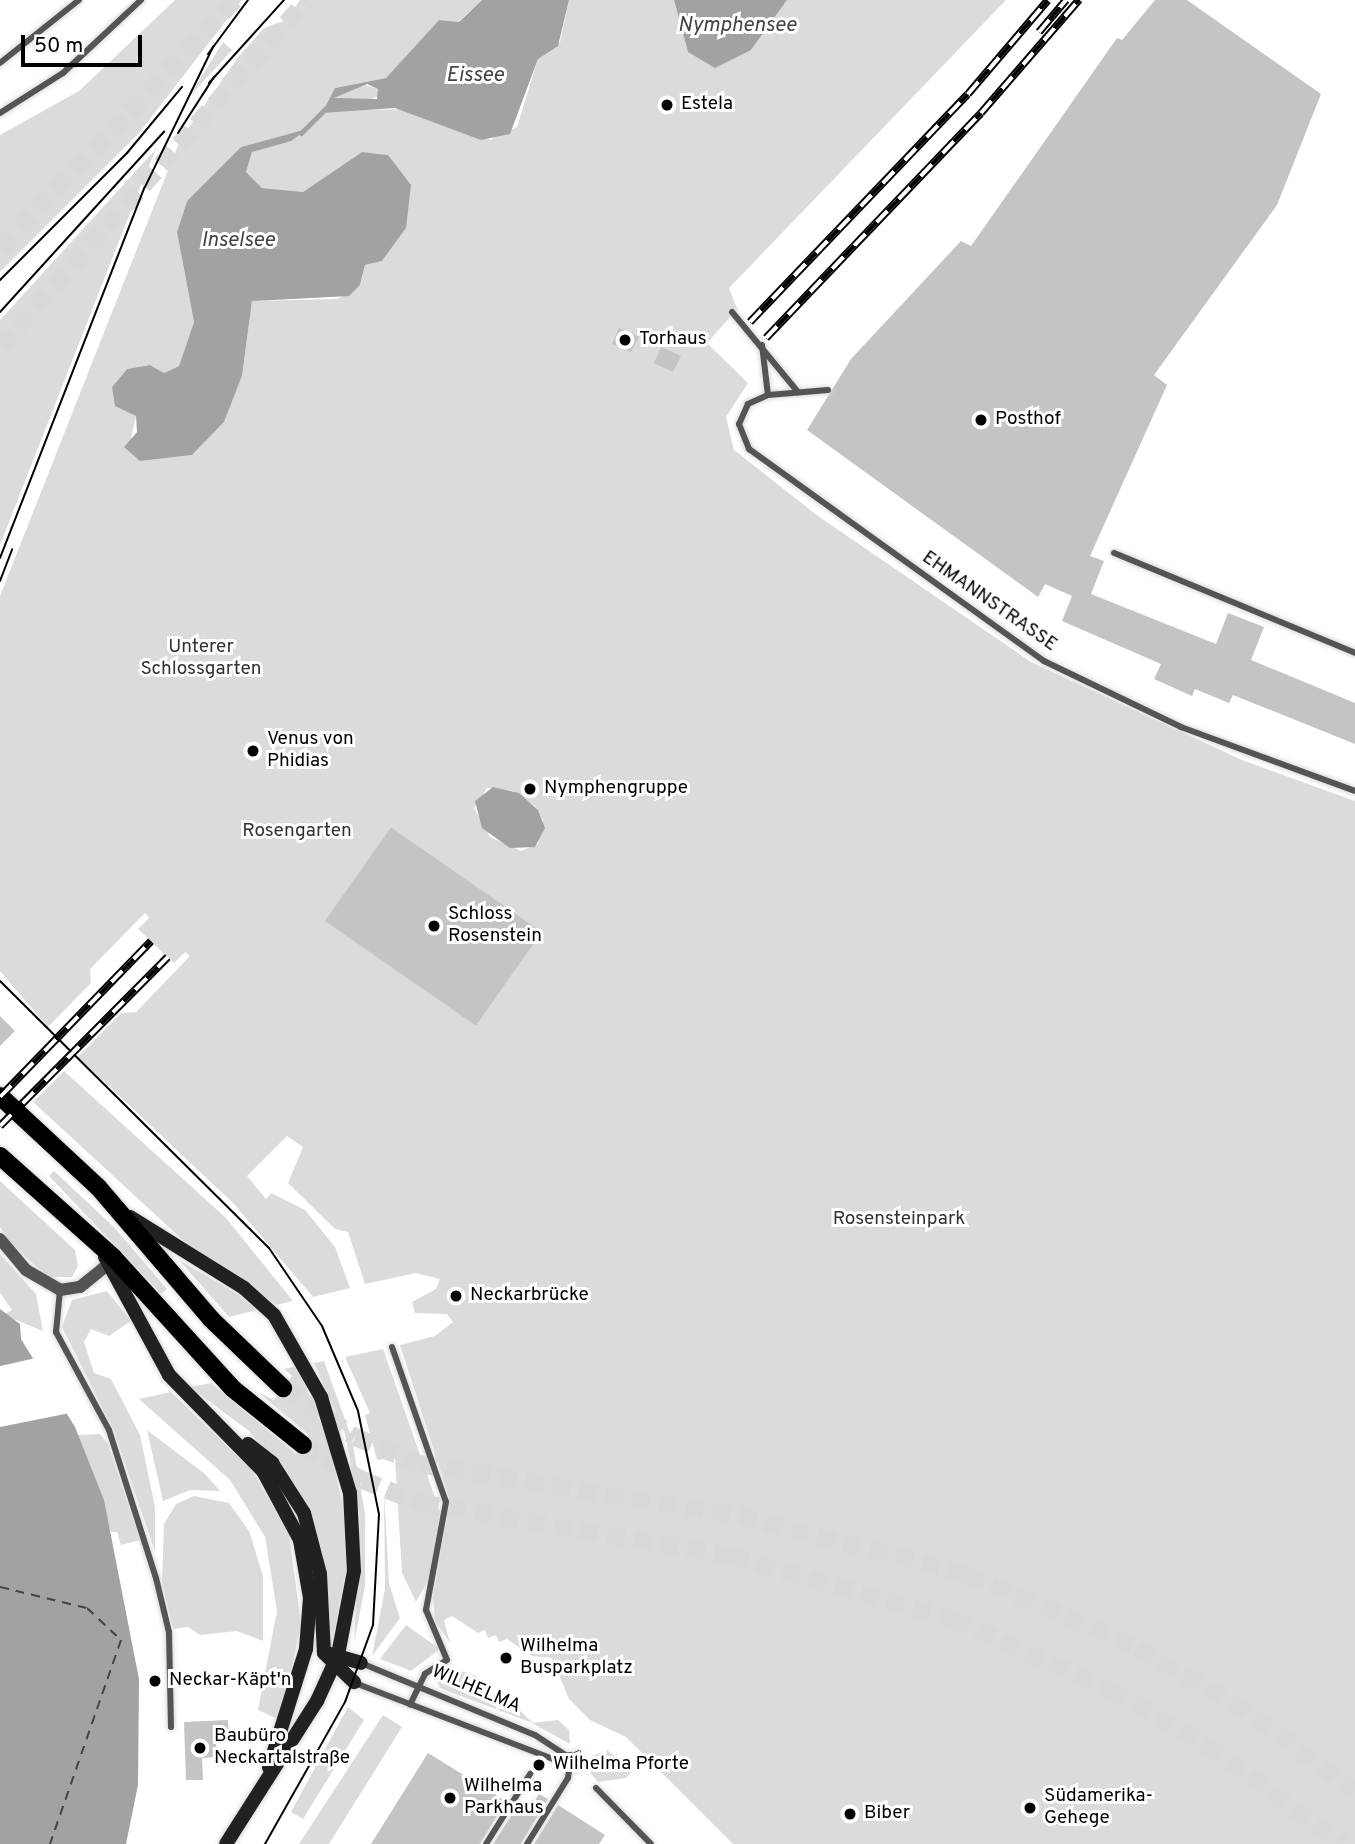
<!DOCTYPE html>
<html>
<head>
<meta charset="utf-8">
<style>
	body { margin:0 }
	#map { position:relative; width:1355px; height:1844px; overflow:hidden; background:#fff; font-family:Overpass,sans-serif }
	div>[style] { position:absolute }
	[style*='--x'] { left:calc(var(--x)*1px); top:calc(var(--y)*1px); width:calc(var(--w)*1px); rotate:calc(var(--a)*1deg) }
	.green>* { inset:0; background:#dbdbdb }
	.water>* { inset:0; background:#a2a2a2 }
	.pier>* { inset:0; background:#fff }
	.stream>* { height:5px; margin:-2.5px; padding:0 2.5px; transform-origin:2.5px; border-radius:2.5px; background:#a2a2a2 }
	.ferry>* { height:2px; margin-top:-1px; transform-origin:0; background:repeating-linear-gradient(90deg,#434343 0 9px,transparent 0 16px) }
	.building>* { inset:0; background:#c4c4c4 }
	.primary-tunnel>* { height:18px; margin-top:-9px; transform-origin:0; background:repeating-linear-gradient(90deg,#d9d9d9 0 18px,transparent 0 27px) }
	.roads { filter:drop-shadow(0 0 2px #dbdbdb) drop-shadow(0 0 2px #dbdbdb) }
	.service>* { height:6px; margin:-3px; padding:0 3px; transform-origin:3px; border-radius:3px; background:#545454 }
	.minor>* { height:12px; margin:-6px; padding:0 6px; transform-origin:6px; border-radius:6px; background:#545454 }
	.secondary>* { height:14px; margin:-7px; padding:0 7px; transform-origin:7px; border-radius:7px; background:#212121 }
	.primary>* { height:18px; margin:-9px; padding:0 9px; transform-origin:9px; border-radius:9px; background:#000 }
	.tram>* { height:2px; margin:-1px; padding:0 1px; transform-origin:1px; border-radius:1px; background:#000 }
	.rail>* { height:8px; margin-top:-4px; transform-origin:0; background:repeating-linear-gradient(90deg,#fff 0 16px,#000 0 32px); box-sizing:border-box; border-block:2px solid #000 }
	.dots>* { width:19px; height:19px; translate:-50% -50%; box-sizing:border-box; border:4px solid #fff; border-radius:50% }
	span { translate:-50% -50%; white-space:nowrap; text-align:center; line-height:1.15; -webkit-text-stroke:6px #fff; paint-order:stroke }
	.poi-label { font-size:19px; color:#000 }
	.left { translate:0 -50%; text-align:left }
	.street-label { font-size:19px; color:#000 }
	.park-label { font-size:19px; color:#323232 }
	.water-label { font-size:21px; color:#434343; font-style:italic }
	.scale { position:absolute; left:21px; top:35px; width:121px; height:32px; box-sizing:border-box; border:4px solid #000; border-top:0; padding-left:9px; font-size:21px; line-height:24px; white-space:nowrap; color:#000; -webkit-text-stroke:5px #fff; paint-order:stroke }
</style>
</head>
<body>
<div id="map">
	<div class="green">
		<i style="clip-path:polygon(175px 0,242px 0,139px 133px,0 272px,0 135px,79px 91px)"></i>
		<i style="clip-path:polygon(evenodd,300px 0,482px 0,458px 22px,439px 20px,386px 78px,335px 88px,323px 111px,405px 109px,490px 140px,517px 127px,538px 59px,560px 42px,569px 0,674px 0,688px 52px,751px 50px,787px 0,1006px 0,729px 288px,737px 309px,707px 343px,748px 383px,726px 417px,734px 450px,818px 516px,1031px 662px,1242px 760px,1355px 801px,1355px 1844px,733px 1844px,626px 1737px,590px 1720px,569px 1699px,552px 1658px,532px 1656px,507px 1639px,499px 1642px,496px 1635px,488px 1638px,485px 1630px,478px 1633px,452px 1616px,444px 1620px,450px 1643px,435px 1621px,433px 1596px,450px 1500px,400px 1345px,435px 1336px,453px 1322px,447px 1314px,415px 1313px,412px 1302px,436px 1289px,440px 1279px,416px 1273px,365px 1284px,348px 1232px,335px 1229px,288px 1183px,303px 1147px,287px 1136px,247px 1176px,266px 1199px,271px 1193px,305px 1210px,335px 1247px,350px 1288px,313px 1297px,233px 1203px,78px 1057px,121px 1013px,136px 1012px,190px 956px,185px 952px,174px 963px,138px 929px,149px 918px,145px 913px,90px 969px,91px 983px,48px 1027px,0 971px,0 596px,180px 140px,239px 56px,264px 28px,286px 20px,300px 0,305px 130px,252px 152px,246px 172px,262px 188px,303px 192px,362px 152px,388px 155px,406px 228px,382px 261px,365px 265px,361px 283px,338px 299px,252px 301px,242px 376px,224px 422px,192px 455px,140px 461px,130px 443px,136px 416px,118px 406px,112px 387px,127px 369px,150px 365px,164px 373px,179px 366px,194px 322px,177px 232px,187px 201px,241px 147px,305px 130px,300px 0,487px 788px,513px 791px,535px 806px,543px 820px,538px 844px,521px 851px,490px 837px,474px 808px,487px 788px,300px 0,391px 827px,542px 932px,476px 1026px,326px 921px,391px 827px)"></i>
		<i style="clip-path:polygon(223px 42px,232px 50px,191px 95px,200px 79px)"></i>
		<i style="clip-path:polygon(363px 84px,378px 89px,379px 96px,357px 103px,334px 98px)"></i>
		<i style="clip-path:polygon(156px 149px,141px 185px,0 545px,0 320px)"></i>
		<i style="clip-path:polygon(64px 1071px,226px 1218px,293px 1301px,276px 1305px,185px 1242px,33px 1102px)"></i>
		<i style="clip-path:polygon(54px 1171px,114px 1227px,167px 1289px,161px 1294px,49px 1176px)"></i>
		<i style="clip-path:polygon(0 1181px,75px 1250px,78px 1266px,72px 1277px,48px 1277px,10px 1243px,0 1227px)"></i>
		<i style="clip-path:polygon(0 1254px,36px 1294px,43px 1331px,4px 1315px,12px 1310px,0 1293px)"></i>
		<i style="clip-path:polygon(179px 1260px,239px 1295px,257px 1310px,229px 1317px)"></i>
		<i style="clip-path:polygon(107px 1291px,131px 1321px,109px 1336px,91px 1329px,84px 1342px,94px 1373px,111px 1379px,140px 1435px,155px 1507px,155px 1552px,114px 1431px,62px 1327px,72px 1300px)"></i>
		<i style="clip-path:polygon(383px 1349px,440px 1512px,430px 1577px,416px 1602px,402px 1573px,395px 1458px,377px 1460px,365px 1415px,370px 1413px,345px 1357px)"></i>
		<i style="clip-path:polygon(324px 1361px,352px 1439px,365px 1514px,365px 1586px,354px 1643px,360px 1515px,345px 1434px,314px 1363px)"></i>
		<i style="clip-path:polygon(297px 1366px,330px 1447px,345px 1517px,346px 1570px,333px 1638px,326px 1636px,323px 1554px,300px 1493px,249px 1431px,190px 1387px,211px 1383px,296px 1454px,309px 1435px,258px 1392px,274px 1400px,292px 1376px,284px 1369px)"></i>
		<i style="clip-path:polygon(171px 1392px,252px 1470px,289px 1534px,301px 1624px,280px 1720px,258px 1710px,277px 1611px,265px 1537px,230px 1480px,139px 1399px)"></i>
		<i style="clip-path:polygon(147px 1430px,205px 1474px,220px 1491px,190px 1490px,163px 1501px)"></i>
		<i style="clip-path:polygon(100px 1434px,108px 1444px,140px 1540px,121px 1545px,117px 1532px,111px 1532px,77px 1435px)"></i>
		<i style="clip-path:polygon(384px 1488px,389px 1583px,400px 1618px,372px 1656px,385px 1589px)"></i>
		<i style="clip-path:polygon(194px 1496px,229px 1503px,249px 1531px,263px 1576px,263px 1641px,237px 1631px,200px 1635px,188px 1627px,173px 1629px,162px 1582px,164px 1524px,176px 1504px)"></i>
		<i style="clip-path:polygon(406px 1625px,440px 1649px,411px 1671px,380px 1659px)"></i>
		<i style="clip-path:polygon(452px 1668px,477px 1676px,473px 1684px,465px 1679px,467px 1695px,486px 1697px,500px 1709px,508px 1706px,511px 1713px,519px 1710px,533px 1723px,558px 1720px,569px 1730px,570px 1744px,530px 1722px,440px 1688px,435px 1675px)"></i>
		<i style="clip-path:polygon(348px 1707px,364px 1720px,303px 1819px,291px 1812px)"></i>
		<i style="clip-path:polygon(383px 1715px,402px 1727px,329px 1844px,299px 1844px)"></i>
		<i style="clip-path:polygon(607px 1750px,633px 1770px,626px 1778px,598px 1782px,591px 1774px,590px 1757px)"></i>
	</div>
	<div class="water">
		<i style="clip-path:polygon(evenodd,482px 0,569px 0,558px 46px,538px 59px,510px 134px,481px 140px,395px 108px,322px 113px,335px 88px,386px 78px,439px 20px,459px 22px,482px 0,367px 84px,378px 89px,377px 99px,334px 98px,367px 84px)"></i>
		<i style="clip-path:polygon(674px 0,787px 0,751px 50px,715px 68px,688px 52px)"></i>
		<i style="clip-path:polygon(307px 129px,291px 141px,252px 152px,246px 172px,262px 188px,303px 192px,362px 152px,388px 155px,411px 185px,406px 228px,382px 261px,365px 265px,360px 285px,349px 296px,252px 301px,242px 376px,224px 422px,192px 455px,140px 461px,124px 447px,137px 432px,136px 416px,115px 406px,112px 387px,127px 369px,150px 365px,164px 373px,179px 366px,194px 322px,177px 232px,187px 201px,241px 147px)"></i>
		<i style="clip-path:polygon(493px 787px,519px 793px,538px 810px,545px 828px,535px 847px,510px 848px,482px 828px,475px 801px)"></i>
		<i style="clip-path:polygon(0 1309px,20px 1324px,21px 1339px,75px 1427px,104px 1500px,139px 1679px,138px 1785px,126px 1844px,0 1844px)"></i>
	</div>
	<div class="pier">
		<i style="clip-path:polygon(36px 1358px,70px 1413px,0 1427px,0 1366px)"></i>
	</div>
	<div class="stream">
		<i style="--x:301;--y:133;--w:35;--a:-45"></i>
	</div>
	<div class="ferry">
		<i style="--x:0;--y:1587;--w:89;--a:13.6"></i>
		<i style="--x:87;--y:1608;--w:47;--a:43.3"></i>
		<i style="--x:121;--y:1640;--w:216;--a:109.2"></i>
	</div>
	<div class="building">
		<i style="clip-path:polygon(1155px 0,1187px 0,1321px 94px,1277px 205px,1154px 375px,1167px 385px,1090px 556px,1104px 561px,1091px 594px,1216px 644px,1228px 613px,1264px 627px,1251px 660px,1355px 703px,1355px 744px,1233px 695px,1229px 703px,1195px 689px,1192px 696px,1154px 679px,1161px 664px,1062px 621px,1072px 596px,1045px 584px,1038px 597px,807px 430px,851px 359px,961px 241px,971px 246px,1117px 38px,1122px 40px)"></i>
		<i style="clip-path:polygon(619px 328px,639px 337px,631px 352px,612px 344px)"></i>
		<i style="clip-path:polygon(661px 347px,681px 356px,673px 372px,654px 363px)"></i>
		<i style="clip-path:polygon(391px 827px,542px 932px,476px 1026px,325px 921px)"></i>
		<i style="clip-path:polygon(0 1016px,15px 1031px,0 1046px)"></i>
		<i style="clip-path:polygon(228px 1720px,229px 1738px,216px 1739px,216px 1757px,202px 1758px,203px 1780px,186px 1780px,184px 1722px)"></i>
		<i style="clip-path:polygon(428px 1753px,506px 1801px,480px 1844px,371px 1844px)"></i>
		<i style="clip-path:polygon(539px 1794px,548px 1799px,521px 1844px,493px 1844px,516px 1808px,526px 1815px)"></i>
		<i style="clip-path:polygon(558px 1805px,605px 1835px,599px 1844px,534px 1844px)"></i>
	</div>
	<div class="primary-tunnel">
		<i style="--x:0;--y:249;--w:342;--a:-46.7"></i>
		<i style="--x:0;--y:347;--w:463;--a:-48.5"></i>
		<i style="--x:283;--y:1388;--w:87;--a:34.2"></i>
		<i style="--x:355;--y:1437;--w:69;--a:22.9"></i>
		<i style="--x:419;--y:1464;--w:324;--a:9.2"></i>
		<i style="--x:739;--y:1516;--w:235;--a:14.3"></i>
		<i style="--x:967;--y:1574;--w:185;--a:23.5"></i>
		<i style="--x:1137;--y:1648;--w:111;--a:29.8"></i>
		<i style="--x:1233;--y:1703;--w:150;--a:35.5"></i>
		<i style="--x:303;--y:1445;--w:69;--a:30.7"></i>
		<i style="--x:362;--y:1480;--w:63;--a:21.3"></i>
		<i style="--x:421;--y:1503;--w:314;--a:9.7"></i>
		<i style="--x:731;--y:1556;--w:230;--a:15.9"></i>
		<i style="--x:952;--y:1619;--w:173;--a:24.2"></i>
		<i style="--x:1110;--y:1690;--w:111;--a:29.8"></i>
		<i style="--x:1206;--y:1745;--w:169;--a:35.9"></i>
	</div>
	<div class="roads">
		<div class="service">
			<i style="--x:0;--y:63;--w:101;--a:-38.6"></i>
			<i style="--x:0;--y:113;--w:75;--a:-32.4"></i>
			<i style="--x:63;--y:73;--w:107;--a:-43.1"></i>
			<i style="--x:732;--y:312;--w:104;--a:50.5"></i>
			<i style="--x:762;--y:345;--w:50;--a:83.2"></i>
			<i style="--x:828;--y:390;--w:60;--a:175.2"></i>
			<i style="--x:768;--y:395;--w:22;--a:156"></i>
			<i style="--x:748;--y:404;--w:22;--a:114"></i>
			<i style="--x:739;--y:424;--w:27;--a:68"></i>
			<i style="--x:749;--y:449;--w:363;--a:35.7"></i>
			<i style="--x:1044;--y:661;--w:152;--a:25.7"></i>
			<i style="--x:1181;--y:727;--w:185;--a:20.2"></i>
			<i style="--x:1114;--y:553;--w:261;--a:22.5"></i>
			<i style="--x:60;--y:1290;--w:42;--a:95.4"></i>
			<i style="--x:56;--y:1332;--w:111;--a:61.6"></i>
			<i style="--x:109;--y:1430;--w:155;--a:72.4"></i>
			<i style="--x:156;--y:1578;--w:56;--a:76.5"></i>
			<i style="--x:169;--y:1632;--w:95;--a:88.8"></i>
			<i style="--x:392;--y:1347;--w:164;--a:70.8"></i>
			<i style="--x:446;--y:1502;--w:110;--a:100.5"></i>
			<i style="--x:426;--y:1610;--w:54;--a:67.2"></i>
			<i style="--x:447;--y:1660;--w:26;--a:148"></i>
			<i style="--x:425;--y:1674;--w:34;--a:116"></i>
			<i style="--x:361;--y:1663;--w:188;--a:22.5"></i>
			<i style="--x:535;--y:1735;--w:42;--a:33.3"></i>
			<i style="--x:570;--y:1758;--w:10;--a:-29"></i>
			<i style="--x:355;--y:1683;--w:238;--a:21"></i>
			<i style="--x:596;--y:1788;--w:78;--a:45.5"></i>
			<i style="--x:486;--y:1844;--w:83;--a:-57.8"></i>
			<i style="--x:527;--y:1844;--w:78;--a:-58.2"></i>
			<i style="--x:568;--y:1778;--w:17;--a:-83"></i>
		</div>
		<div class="minor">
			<i style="--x:0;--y:1239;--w:40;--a:50"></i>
			<i style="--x:26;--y:1270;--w:39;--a:30"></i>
			<i style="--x:60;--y:1290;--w:20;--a:-9"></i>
			<i style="--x:80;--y:1287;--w:38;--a:-39"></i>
			<i style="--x:570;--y:1761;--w:3;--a:-90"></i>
		</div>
		<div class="secondary">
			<i style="--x:130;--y:1217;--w:134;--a:31.9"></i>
			<i style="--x:244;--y:1288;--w:40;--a:42"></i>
			<i style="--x:274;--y:1315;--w:95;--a:60.2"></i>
			<i style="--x:321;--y:1397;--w:100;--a:73.2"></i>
			<i style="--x:350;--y:1493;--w:78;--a:87.1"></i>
			<i style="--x:354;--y:1571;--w:86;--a:100.8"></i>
			<i style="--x:338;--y:1655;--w:51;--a:114.5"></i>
			<i style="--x:317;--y:1701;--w:169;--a:122.5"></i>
			<i style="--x:105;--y:1257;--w:134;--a:61.5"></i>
			<i style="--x:169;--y:1375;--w:134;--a:45.6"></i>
			<i style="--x:263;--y:1471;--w:78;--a:61.8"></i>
			<i style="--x:300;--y:1540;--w:59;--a:80.2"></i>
			<i style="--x:310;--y:1598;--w:51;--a:94.5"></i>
			<i style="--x:306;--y:1649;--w:124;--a:107.4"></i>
			<i style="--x:248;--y:1444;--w:31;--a:38"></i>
			<i style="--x:272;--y:1463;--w:59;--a:57.4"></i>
			<i style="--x:304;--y:1513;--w:63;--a:75.3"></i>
			<i style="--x:320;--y:1574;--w:79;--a:87.1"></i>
			<i style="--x:324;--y:1653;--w:42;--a:44"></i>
			<i style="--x:330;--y:1654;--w:32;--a:16"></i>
		</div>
		<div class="primary">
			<i style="--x:0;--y:1096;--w:134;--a:42.9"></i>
			<i style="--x:98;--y:1187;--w:174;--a:49.4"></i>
			<i style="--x:211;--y:1319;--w:100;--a:43.8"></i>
			<i style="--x:0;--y:1156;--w:152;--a:41.8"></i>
			<i style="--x:113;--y:1257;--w:177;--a:47.7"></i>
			<i style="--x:232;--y:1388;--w:91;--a:38.8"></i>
		</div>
	</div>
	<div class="tram">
		<i style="--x:208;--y:54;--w:67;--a:-53.5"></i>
		<i style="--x:209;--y:83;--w:112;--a:-47.9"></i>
		<i style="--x:178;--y:133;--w:67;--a:-57.3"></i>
		<i style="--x:0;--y:280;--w:180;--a:-45"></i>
		<i style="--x:127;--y:153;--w:86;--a:-50.2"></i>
		<i style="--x:0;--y:312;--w:244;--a:-47.7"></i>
		<i style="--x:0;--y:558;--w:398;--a:-68.7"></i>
		<i style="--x:145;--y:187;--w:156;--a:-64.1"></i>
		<i style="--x:0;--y:581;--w:34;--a:-69"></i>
		<i style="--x:0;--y:981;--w:379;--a:44.8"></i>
		<i style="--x:269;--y:1248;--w:94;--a:55.8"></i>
		<i style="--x:322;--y:1326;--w:92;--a:67"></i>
		<i style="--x:358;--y:1411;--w:105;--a:78.5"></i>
		<i style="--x:379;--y:1514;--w:111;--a:93.1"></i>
		<i style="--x:373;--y:1625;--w:82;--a:110"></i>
		<i style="--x:345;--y:1702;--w:163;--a:119.4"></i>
	</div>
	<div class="rail">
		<i style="--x:1039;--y:32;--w:42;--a:-49.8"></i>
		<i style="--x:750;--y:322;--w:315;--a:-46.3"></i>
		<i style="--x:968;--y:94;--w:123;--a:-49.6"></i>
		<i style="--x:766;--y:338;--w:311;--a:-46.3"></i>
		<i style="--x:981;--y:113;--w:150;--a:-49.1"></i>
		<i style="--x:0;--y:1097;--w:217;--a:-45.9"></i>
		<i style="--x:0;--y:1126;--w:238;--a:-45.2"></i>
	</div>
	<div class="dots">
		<i style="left:667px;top:105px;background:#000"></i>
		<i style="left:625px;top:340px;background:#000"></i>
		<i style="left:981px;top:420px;background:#000"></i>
		<i style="left:253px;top:751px;background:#000"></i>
		<i style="left:530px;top:789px;background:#000"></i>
		<i style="left:434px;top:926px;background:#000"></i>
		<i style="left:456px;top:1296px;background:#000"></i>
		<i style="left:506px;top:1658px;background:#000"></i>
		<i style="left:155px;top:1681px;background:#000"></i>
		<i style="left:200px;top:1748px;background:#000"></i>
		<i style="left:539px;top:1765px;background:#000"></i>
		<i style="left:450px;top:1798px;background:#000"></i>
		<i style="left:1030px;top:1808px;background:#000"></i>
		<i style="left:850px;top:1814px;background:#000"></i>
	</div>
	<div class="poi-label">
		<span class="left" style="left:681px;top:105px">Estela</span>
		<span class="left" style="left:639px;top:340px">Torhaus</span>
		<span class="left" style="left:995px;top:420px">Posthof</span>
		<span class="left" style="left:267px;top:751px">Venus von<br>Phidias</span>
		<span class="left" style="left:544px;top:789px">Nymphengruppe</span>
		<span class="left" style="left:448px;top:926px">Schloss<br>Rosenstein</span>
		<span class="left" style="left:470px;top:1296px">Neckarbrücke</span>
		<span class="left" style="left:520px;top:1658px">Wilhelma<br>Busparkplatz</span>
		<span class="left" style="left:169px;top:1681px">Neckar-Käpt'n</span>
		<span class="left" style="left:214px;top:1748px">Baubüro<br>Neckartalstraße</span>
		<span class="left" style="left:553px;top:1765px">Wilhelma Pforte</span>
		<span class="left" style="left:464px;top:1798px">Wilhelma<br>Parkhaus</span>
		<span class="left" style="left:1044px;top:1808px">Südamerika-<br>Gehege</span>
		<span class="left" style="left:864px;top:1814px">Biber</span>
	</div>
	<div class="street-label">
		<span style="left:989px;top:602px;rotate:35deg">EHMANNSTRASSE</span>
		<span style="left:476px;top:1690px;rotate:23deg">WILHELMA</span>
	</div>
	<div class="park-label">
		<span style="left:201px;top:659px">Unterer<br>Schlossgarten</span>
		<span style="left:297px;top:832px">Rosengarten</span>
		<span style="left:899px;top:1220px">Rosensteinpark</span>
	</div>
	<div class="water-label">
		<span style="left:737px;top:26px">Nymphensee</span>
		<span style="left:475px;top:76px">Eissee</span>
		<span style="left:238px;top:241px">Inselsee</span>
	</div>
	<div class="scale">50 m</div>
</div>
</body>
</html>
